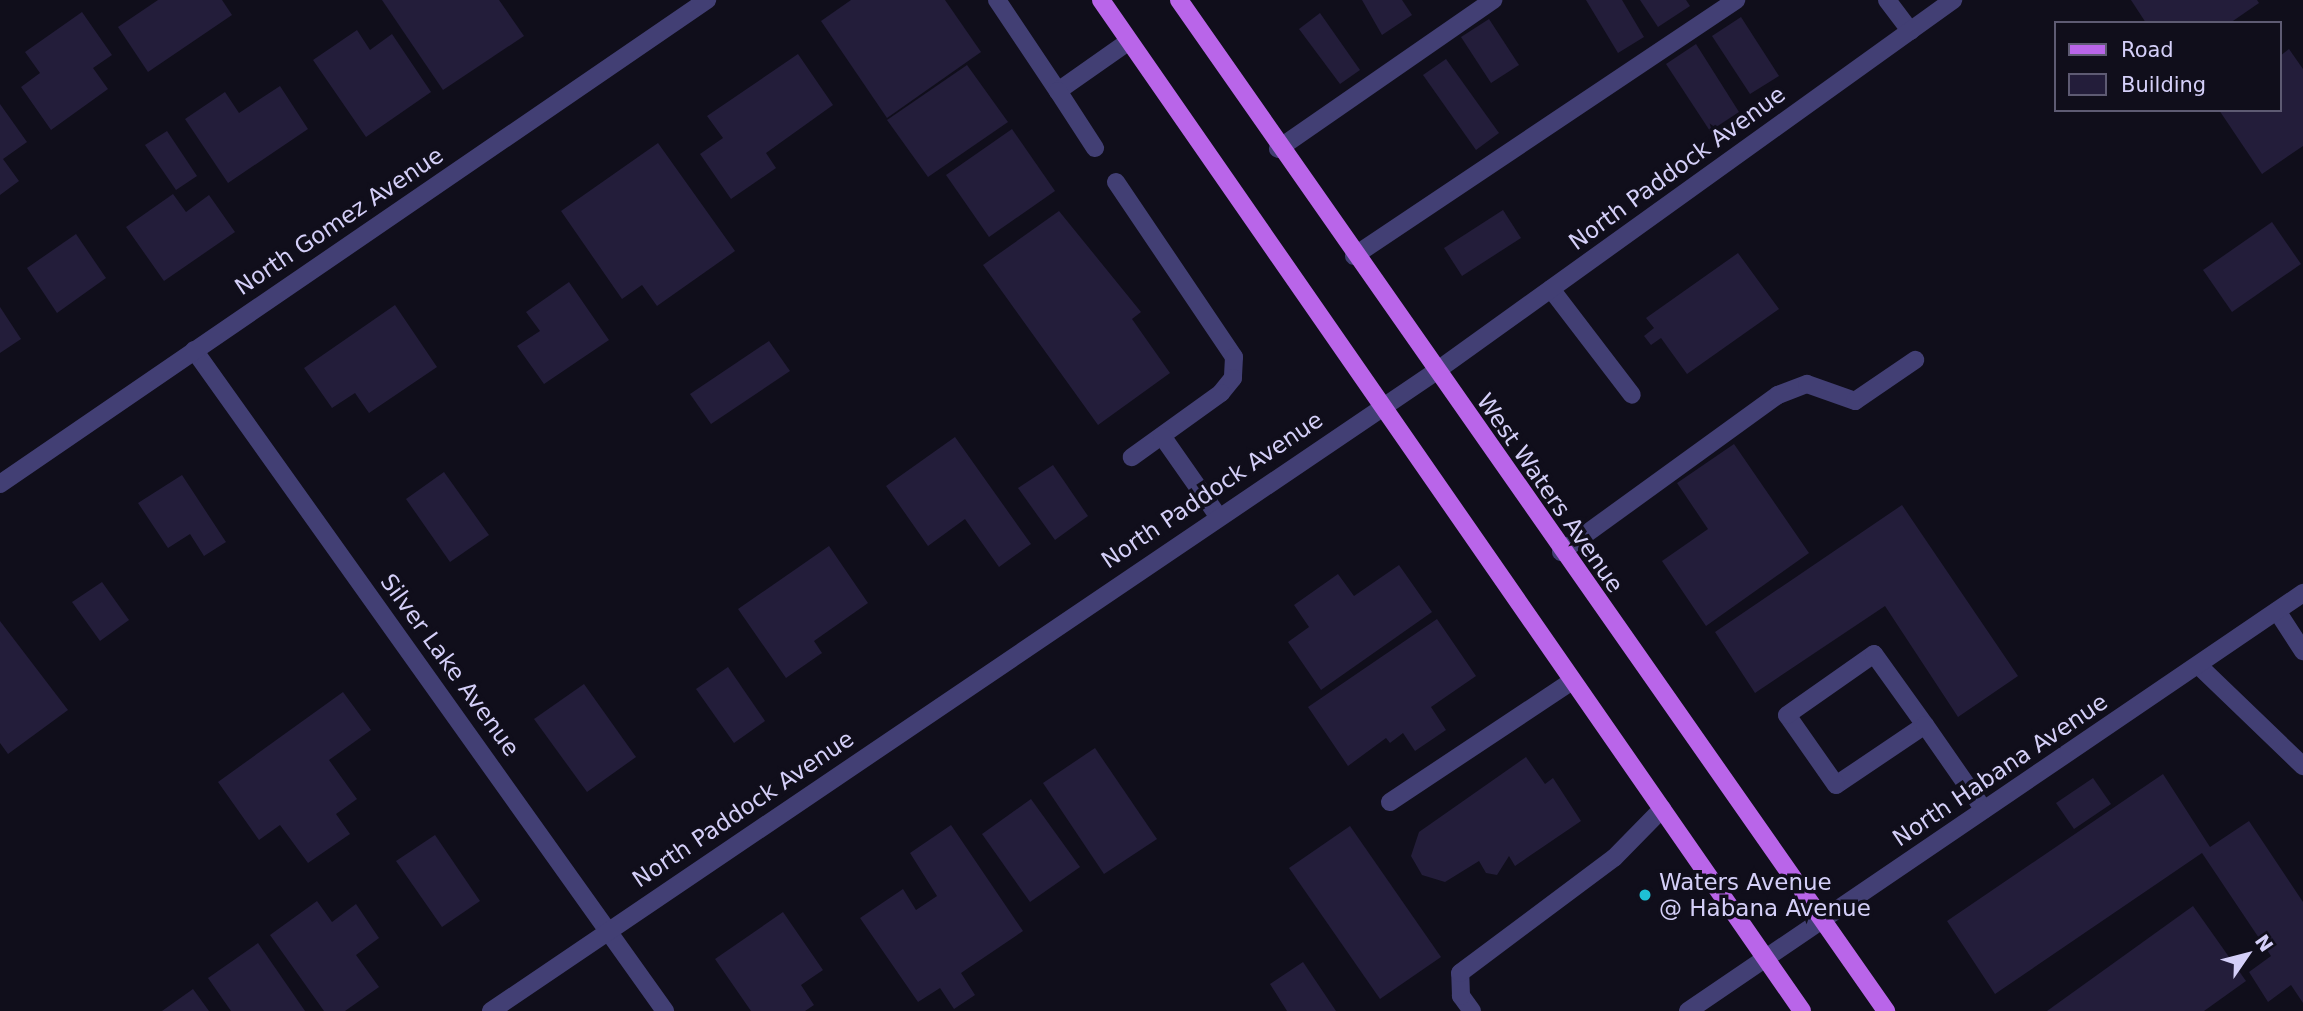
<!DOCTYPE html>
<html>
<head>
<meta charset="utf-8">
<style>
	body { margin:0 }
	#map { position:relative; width:2303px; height:1011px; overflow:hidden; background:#100e1b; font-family:"DejaVu Sans",sans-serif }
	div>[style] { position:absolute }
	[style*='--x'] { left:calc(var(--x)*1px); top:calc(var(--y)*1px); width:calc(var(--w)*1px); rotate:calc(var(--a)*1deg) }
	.building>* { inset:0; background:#231d3a }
	.minor>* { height:18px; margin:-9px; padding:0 9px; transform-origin:9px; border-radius:9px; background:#423f74 }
	.major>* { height:18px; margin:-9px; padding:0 9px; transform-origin:9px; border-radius:9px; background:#b965e9 }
	.dots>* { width:19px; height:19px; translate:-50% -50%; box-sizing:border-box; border:4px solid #100e1b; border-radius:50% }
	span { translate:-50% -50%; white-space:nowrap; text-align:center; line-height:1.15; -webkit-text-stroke:7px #100e1b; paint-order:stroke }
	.street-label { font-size:23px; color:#d4cff8 }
	.poi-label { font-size:23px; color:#d4cff8 }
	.left { translate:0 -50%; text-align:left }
	.legend { position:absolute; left:2054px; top:21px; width:228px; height:91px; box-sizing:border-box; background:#100e1b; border:2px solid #5e5b73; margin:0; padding:9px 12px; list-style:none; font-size:21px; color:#d4cff8 }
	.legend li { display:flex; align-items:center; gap:14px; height:35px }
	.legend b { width:35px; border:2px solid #5e5b73 }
	.north { position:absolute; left:2212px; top:920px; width:70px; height:70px; -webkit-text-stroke:5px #100e1b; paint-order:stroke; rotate:55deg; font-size:19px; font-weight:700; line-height:28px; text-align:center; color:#d4cff8 }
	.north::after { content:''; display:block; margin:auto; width:24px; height:32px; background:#d4cff8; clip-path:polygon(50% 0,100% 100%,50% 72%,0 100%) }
</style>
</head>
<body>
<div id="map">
	<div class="building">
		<i style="clip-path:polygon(158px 0,222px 0,232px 15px,148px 72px,118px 27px)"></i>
		<i style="clip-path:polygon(382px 0,499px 0,524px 36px,443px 90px)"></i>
		<i style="clip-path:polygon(851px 0,945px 0,981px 52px,887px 118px,821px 21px)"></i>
		<i style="clip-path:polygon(1362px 0,1402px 0,1412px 15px,1382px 35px)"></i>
		<i style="clip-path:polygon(1586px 0,1622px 0,1644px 37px,1618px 53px)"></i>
		<i style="clip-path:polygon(1640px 0,1686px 0,1690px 6px,1658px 27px)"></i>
		<i style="clip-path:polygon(2131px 0,2257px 0,2259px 3px,2230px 23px,2146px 23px)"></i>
		<i style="clip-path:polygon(82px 12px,112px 55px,93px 68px,108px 89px,51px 130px,21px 87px,40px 73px,25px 52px)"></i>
		<i style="clip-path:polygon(1320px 13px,1360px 70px,1340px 84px,1299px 29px)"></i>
		<i style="clip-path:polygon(1741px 17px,1779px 76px,1750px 94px,1712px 36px)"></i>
		<i style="clip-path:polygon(1489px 19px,1519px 65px,1491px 83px,1461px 37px)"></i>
		<i style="clip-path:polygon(357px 30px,370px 50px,392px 34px,431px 92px,366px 137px,313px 60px)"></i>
		<i style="clip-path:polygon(1696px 44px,1739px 112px,1710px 131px,1666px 64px)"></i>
		<i style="clip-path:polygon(2289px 49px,2303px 69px,2303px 146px,2262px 174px,2219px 110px,2280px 110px,2280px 56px)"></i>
		<i style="clip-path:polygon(798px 54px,833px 105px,766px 153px,776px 168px,731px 199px,700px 154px,723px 138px,707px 116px)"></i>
		<i style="clip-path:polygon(1446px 59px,1499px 133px,1476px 150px,1423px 75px)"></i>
		<i style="clip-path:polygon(967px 65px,1008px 122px,928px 177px,887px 120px)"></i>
		<i style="clip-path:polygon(280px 86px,308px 129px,228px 183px,185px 119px,225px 92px,239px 113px)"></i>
		<i style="clip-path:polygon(0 104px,27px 142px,3px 159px,19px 181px,0 195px)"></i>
		<i style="clip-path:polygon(1012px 129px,1055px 191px,989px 237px,946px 175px)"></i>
		<i style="clip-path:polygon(167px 131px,197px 176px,176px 190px,145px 145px)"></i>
		<i style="clip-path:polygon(658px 143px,735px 251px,657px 306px,642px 285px,622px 299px,561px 211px)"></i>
		<i style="clip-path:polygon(173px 194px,186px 212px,209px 195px,235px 232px,164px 281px,126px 227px)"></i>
		<i style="clip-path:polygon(1503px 210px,1521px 238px,1462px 276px,1444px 248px)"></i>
		<i style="clip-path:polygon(1059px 211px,1141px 312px,1132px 319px,1170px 373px,1098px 425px,983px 265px)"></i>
		<i style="clip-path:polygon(2272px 222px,2301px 264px,2232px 312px,2203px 270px)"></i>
		<i style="clip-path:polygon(76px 234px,106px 278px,57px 313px,27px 268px)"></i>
		<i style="clip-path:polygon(1738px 253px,1779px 309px,1687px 374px,1661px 338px,1651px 345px,1644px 336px,1654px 328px,1646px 318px)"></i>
		<i style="clip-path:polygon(569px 282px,609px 340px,544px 384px,517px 346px,540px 331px,526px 312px)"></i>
		<i style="clip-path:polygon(395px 305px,437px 367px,369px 413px,355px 393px,332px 408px,304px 368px)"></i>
		<i style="clip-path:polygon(0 307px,21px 339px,0 353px)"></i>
		<i style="clip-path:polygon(769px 341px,790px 371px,711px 424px,690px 394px)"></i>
		<i style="clip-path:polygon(955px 437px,1031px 544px,999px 567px,965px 519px,928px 546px,886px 486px)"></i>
		<i style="clip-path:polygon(1734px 444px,1809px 553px,1706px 626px,1662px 561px,1708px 529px,1677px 483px)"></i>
		<i style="clip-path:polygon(1053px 465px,1088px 516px,1055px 540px,1018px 488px)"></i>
		<i style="clip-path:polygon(444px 472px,489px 535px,450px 562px,406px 499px)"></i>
		<i style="clip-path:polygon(182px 475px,226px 542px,204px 556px,190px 534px,168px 548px,138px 503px)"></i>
		<i style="clip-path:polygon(1902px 505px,2018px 676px,1958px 717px,1885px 606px,1755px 693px,1715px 632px)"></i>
		<i style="clip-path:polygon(829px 546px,868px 603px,814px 641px,822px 653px,786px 678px,738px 609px)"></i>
		<i style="clip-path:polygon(1399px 565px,1432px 612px,1321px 690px,1288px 642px,1309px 627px,1294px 605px,1338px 574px,1354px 596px)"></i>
		<i style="clip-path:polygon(102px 582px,129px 620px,100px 641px,72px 602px)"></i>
		<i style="clip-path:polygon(1437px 619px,1476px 676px,1431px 707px,1446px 730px,1415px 751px,1403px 733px,1390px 743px,1386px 738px,1348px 766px,1308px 707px)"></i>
		<i style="clip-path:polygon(0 621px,68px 710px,8px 754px,0 743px)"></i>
		<i style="clip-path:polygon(728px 667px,765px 721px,734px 743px,696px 689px)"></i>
		<i style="clip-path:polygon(584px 684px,636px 757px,587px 792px,534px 719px)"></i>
		<i style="clip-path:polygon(343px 692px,371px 730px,329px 760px,357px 799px,336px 814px,350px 834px,308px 863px,280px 825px,259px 840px,218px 782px)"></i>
		<i style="clip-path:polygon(1095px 748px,1157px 839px,1104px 874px,1043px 783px)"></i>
		<i style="clip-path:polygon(1526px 757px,1545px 784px,1553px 778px,1581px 821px,1515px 866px,1509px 856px,1497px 875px,1486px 873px,1479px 861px,1445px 882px,1422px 875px,1411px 856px,1419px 832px)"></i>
		<i style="clip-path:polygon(2163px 774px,2210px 847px,2249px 821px,2303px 902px,2303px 1003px,2291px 985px,2268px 1002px,2249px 972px,2271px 956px,2202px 853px,1995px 994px,1947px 921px)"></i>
		<i style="clip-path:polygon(2093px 778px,2111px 804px,2074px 829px,2056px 803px)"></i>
		<i style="clip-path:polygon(1031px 799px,1080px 867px,1030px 902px,982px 834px)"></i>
		<i style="clip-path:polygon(951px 825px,1023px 931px,961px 973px,975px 995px,954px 1009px,940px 988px,918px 1002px,860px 918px,903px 889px,916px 910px,937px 896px,910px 853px)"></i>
		<i style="clip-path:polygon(1350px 826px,1441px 957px,1380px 999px,1289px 868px)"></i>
		<i style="clip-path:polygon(435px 835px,480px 901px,442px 927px,396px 861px)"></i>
		<i style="clip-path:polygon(317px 901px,332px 922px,356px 904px,379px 938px,356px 955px,379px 987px,345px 1011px,324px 1011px,270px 935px)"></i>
		<i style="clip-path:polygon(2193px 906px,2246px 981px,2204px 1011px,2047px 1011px)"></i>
		<i style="clip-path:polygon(783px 912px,823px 970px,801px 985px,814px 1005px,805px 1011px,751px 1011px,715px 959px)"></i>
		<i style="clip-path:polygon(258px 943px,305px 1011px,231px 1011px,208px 978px)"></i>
		<i style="clip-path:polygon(1303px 962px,1336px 1011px,1287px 1011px,1270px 984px)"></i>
		<i style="clip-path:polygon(193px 989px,209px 1011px,162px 1011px)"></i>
	</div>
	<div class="minor">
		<i style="--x:997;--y:0;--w:110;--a:56.2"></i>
		<i style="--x:1058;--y:91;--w:85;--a:-35"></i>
		<i style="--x:1887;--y:0;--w:39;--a:53"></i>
		<i style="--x:1058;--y:91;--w:68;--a:57"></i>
		<i style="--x:1278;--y:149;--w:262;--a:-34.7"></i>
		<i style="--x:1116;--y:182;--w:211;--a:56"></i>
		<i style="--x:1234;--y:357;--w:21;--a:93"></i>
		<i style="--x:1233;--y:378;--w:19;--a:129"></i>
		<i style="--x:1221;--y:393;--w:110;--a:144.3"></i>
		<i style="--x:1354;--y:256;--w:460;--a:-33.8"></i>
		<i style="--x:1551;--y:289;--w:133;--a:52.6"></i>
		<i style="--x:194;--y:350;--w:812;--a:54.53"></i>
		<i style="--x:1162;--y:436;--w:98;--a:55"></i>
		<i style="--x:0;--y:484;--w:857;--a:-34.39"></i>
		<i style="--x:1561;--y:552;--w:268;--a:-35.9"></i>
		<i style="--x:1778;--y:395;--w:31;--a:-21"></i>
		<i style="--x:1807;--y:384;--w:51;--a:19.5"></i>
		<i style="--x:1855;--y:401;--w:73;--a:-34.3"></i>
		<i style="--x:2277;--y:611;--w:48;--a:57"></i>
		<i style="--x:2198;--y:665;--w:146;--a:43.9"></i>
		<i style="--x:1925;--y:725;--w:107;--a:146"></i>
		<i style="--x:1836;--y:785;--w:85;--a:-125"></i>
		<i style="--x:1787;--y:715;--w:106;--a:-35"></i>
		<i style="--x:1874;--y:654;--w:87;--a:54.3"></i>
		<i style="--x:1925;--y:725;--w:103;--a:55.2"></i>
		<i style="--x:1390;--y:802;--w:219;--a:-33.6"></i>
		<i style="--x:491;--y:1011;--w:1140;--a:-34.09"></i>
		<i style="--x:1435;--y:372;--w:638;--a:-35.68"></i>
		<i style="--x:1472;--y:1011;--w:19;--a:-126"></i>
		<i style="--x:1461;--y:996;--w:23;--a:-92"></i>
		<i style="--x:1460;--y:973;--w:192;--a:-36.8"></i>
		<i style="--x:1614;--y:858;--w:69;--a:-45.6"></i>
		<i style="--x:1688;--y:1011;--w:744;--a:-34.2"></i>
	</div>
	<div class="major">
		<i style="--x:1101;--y:0;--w:1230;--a:55.26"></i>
		<i style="--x:1179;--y:0;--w:1234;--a:55.03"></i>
	</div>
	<div class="dots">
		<i style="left:1645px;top:895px;background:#1ec1d5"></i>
	</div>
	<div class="street-label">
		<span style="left:1677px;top:168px;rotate:-36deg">North Paddock Avenue</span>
		<span style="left:339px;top:221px;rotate:-34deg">North Gomez Avenue</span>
		<span style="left:1212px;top:490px;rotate:-34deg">North Paddock Avenue</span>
		<span style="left:1550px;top:493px;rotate:55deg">West Waters Avenue</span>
		<span style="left:450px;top:665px;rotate:54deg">Silver Lake Avenue</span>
		<span style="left:2000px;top:770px;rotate:-34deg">North Habana Avenue</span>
		<span style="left:743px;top:809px;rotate:-34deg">North Paddock Avenue</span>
	</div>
	<div class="poi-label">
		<span class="left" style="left:1659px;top:895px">Waters Avenue<br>@ Habana Avenue</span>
	</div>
	<ul class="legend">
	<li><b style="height:9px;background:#b965e9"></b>Road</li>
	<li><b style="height:19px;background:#231d3a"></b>Building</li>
	</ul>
	<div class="north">N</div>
</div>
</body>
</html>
